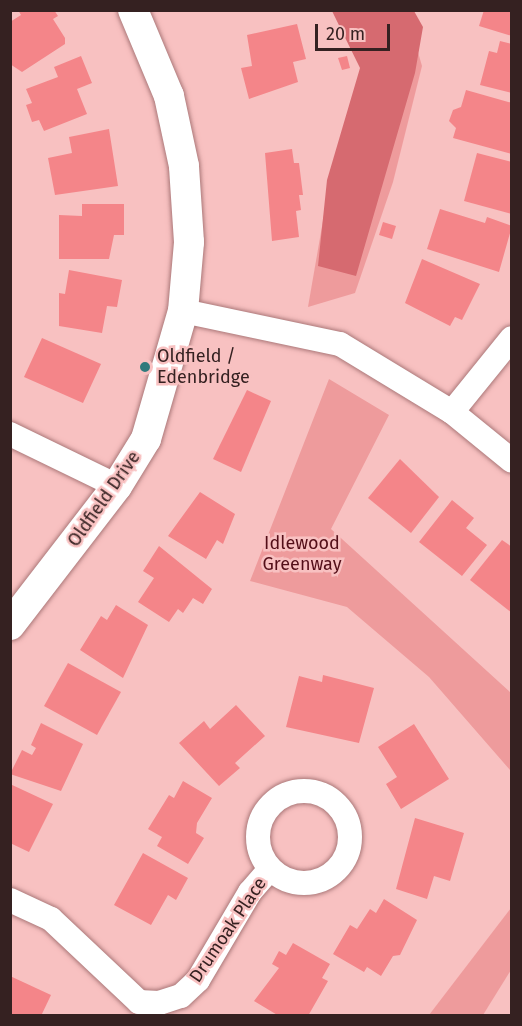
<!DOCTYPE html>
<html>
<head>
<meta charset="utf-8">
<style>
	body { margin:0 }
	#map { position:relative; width:522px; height:1026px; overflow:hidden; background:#f8c1c1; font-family:"Fira Sans",sans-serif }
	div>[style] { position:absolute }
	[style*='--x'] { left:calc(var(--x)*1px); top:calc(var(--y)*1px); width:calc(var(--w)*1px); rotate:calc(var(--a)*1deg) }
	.green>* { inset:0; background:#ee9b9c }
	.forest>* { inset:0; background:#d66a70 }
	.building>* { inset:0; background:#f48589 }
	.roads { filter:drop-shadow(0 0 2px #ab7879) drop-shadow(0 0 2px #ab7879) }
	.minor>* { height:24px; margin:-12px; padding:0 12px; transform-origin:12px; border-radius:12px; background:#fff }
	.minor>.ring { margin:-12px; padding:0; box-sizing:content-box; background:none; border:24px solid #fff; border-radius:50% }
	.tertiary>* { height:30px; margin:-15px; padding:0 15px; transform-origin:15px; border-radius:15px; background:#fff }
	.dots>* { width:16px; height:16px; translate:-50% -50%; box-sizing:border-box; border:3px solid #f8c1c1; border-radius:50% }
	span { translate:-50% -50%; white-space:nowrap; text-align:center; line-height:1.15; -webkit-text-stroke:5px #f8c1c1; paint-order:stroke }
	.poi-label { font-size:18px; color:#352121 }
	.left { translate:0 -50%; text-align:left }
	.street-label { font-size:18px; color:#352121 }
	.park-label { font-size:18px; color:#530e18 }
	.frame { position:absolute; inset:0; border:12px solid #352121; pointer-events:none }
	.scale { position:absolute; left:315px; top:24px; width:75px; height:27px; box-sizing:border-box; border:3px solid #352121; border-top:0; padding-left:8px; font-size:18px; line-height:21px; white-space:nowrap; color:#352121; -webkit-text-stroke:4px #f8c1c1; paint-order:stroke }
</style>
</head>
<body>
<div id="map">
	<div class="green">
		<i style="clip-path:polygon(406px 11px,422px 66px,393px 182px,355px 293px,308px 307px,325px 209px)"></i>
		<i style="clip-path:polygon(329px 379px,389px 415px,331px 529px,511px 693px,511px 793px,510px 770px,429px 677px,347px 607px,250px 581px)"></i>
		<i style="clip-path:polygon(511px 908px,511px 970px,483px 1015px,429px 1015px)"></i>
	</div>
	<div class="forest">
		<i style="clip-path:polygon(332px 11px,414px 11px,423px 27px,415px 73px,356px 276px,318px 266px,327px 180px,360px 68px)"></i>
	</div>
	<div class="building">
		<i style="clip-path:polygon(18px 10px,54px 10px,58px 16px,53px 19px,65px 38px,65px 44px,22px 72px,10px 64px,10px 22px,21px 15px)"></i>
		<i style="clip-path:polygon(484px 10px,512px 10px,512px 36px,479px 26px)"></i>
		<i style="clip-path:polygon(297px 24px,306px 59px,293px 62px,298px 82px,249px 99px,241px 68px,252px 66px,247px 35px)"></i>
		<i style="clip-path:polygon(500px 41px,512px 44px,512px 93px,480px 85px,489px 51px,497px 53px)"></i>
		<i style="clip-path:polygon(81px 56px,92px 83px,77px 89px,87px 114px,44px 131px,39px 120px,32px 122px,26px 105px,32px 103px,26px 89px,58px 77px,54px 67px)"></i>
		<i style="clip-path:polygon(347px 56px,350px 68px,342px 70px,338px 58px)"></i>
		<i style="clip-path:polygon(466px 90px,512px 103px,512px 154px,453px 138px,456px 128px,449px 121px,453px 110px,461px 107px)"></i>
		<i style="clip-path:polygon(109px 129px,118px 186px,55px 195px,48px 158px,72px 153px,69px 137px)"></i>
		<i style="clip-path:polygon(292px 149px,294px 163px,299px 163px,303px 195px,299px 195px,301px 210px,296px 211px,299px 237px,272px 241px,265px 153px)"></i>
		<i style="clip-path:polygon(477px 153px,512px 162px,512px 214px,464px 201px)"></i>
		<i style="clip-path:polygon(82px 204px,124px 204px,124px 235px,114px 235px,109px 259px,59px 259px,59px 215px,82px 216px)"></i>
		<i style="clip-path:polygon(440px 209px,485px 223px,487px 217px,512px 226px,499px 272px,427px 249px)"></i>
		<i style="clip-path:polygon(383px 222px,396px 226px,392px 239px,379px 235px)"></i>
		<i style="clip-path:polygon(422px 259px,480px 284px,462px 320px,455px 317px,450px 326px,405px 303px)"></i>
		<i style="clip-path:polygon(69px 270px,122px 280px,117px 307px,107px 306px,102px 333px,59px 326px,59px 293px,65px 294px)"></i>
		<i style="clip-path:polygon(42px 338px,101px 364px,83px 403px,24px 377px)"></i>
		<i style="clip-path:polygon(247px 390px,271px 401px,241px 472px,213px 459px)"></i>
		<i style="clip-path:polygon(400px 459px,439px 497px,411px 533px,368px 498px)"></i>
		<i style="clip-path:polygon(200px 492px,235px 514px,223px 544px,217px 540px,206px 559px,168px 536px)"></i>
		<i style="clip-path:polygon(452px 500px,474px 518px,466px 528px,487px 545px,462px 576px,419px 542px)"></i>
		<i style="clip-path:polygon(502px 540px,512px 547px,512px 613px,470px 580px)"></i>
		<i style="clip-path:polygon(159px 546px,212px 589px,203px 604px,193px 598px,183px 613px,178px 609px,169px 622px,138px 602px,154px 578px,143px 571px)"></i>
		<i style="clip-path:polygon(116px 605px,148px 625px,123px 678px,80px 650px,101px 616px,107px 620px)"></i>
		<i style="clip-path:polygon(68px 663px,121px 692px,97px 735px,44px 706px)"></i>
		<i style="clip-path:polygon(323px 675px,374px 688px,359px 743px,286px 727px,299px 676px,322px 682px)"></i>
		<i style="clip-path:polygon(236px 705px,265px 736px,235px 763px,240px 768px,219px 786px,179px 743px,204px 721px,210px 729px)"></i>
		<i style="clip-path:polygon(41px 723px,83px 744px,61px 791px,10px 774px,22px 750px,32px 755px,36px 748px,31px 745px)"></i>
		<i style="clip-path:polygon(414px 724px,449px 779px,401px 809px,386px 784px,397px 777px,378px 747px)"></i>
		<i style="clip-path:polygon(183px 781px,212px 798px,197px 823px,196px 833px,204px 838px,188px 864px,157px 846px,162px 837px,148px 829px,169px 795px,174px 798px)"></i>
		<i style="clip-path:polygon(10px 784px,53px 804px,29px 852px,10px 843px)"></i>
		<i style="clip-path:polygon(415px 818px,464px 833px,450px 881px,434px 876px,427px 899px,396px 889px)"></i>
		<i style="clip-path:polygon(143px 853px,188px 878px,176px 900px,168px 895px,151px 925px,114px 905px)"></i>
		<i style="clip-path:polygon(384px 899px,417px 920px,400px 955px,393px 956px,381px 976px,367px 967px,364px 972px,333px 954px,350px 925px,357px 929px,370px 909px,376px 913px)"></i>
		<i style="clip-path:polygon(293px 943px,330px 964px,322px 978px,328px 981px,308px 1016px,279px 1016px,254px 1001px,279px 968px,272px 964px,279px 951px,286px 955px)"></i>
		<i style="clip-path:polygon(10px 976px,51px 995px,41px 1016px,10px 1016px)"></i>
	</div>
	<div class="roads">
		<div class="minor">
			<i style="--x:183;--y:311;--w:160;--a:11.9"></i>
			<i style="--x:340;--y:344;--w:131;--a:31.3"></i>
			<i style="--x:452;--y:412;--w:77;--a:39.2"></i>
			<i style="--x:452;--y:412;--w:95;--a:-51"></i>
			<i style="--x:10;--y:434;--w:119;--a:25.9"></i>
			<i class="ring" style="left:258px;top:791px;width:68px;height:68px"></i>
			<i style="--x:10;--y:900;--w:45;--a:24.9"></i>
			<i style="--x:51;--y:919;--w:121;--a:43.3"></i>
			<i style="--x:139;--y:1002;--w:20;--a:3"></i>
			<i style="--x:159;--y:1003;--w:23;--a:-18"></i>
			<i style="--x:181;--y:996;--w:23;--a:-43"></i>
			<i style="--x:198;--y:980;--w:102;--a:-59.4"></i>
			<i style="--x:250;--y:892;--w:30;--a:-49"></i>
		</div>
		<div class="tertiary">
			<i style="--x:10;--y:625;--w:175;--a:-52.4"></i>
			<i style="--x:117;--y:486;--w:55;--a:-58.3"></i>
			<i style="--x:146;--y:439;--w:133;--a:-73.9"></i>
			<i style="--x:183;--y:311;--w:69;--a:-85"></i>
			<i style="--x:189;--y:242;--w:76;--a:-93.8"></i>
			<i style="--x:184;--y:166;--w:72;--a:-102.1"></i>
			<i style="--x:169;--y:96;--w:93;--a:-112.7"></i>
		</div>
	</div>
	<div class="dots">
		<i style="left:145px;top:367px;background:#307a7c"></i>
	</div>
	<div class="poi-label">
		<span class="left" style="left:157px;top:367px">Oldfield /<br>Edenbridge</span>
	</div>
	<div class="street-label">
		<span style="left:104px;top:499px;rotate:-55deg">Oldfield Drive</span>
		<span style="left:228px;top:930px;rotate:-56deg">Drumoak Place</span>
	</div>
	<div class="park-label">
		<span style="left:302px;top:554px">Idlewood<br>Greenway</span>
	</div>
	<div class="frame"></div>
	<div class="scale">20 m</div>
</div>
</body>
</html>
